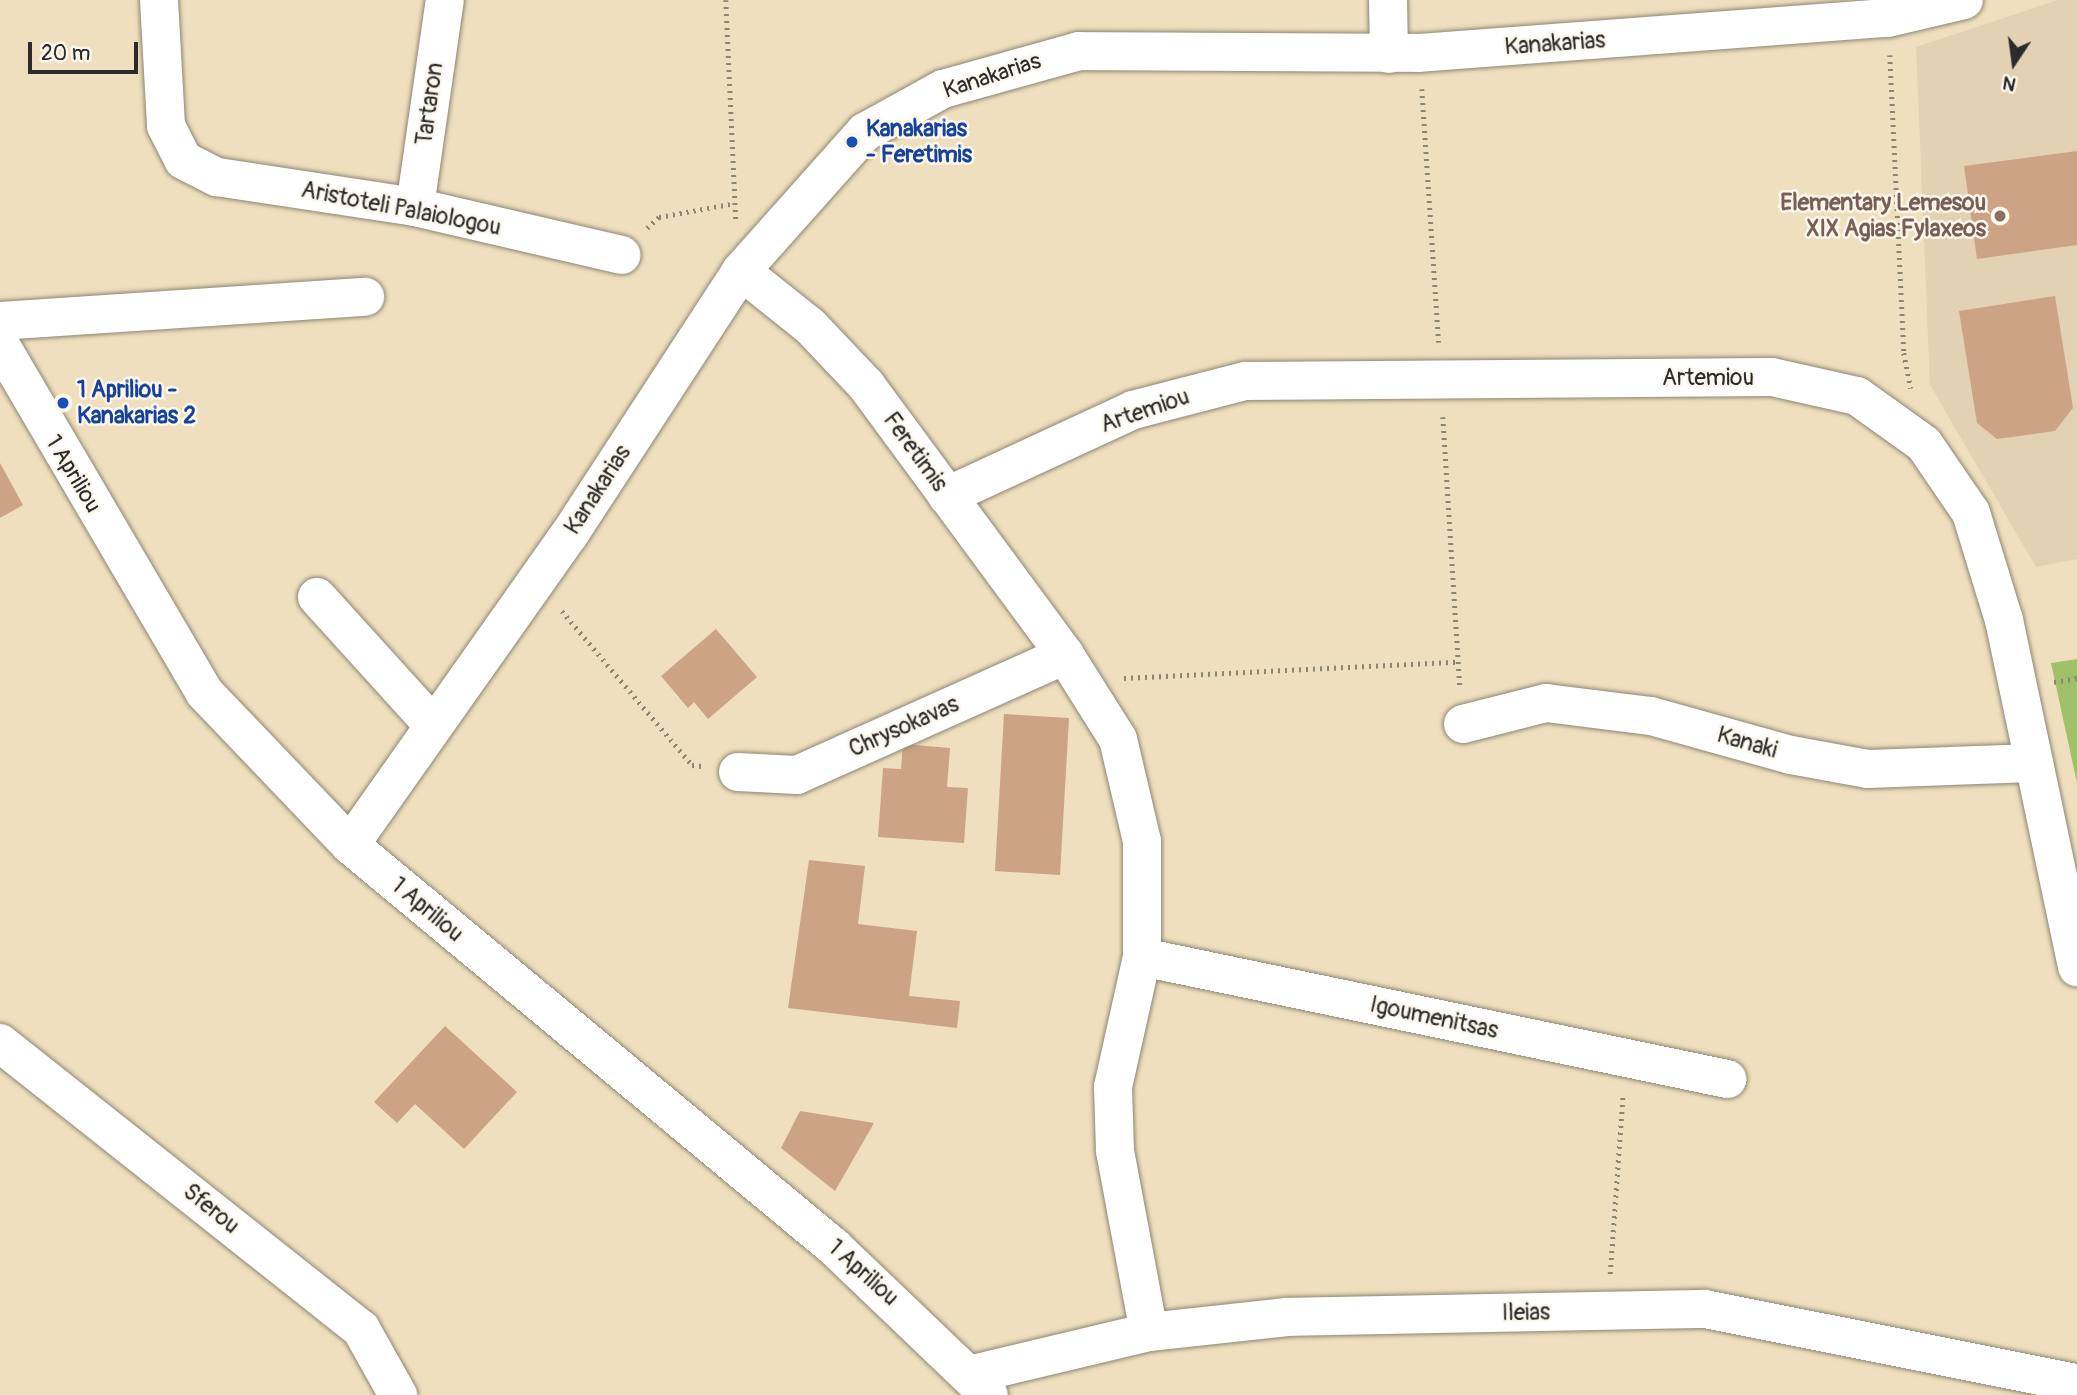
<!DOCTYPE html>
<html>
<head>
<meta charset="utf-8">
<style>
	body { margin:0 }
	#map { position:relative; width:2077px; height:1395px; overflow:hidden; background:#efdfbe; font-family:Pangolin,sans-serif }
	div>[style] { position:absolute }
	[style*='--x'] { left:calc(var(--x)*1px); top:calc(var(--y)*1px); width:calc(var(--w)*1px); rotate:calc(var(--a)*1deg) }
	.built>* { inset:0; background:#e3d1b4 }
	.green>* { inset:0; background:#a0c16a }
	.building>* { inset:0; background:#cca384 }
	.path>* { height:4.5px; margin-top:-2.25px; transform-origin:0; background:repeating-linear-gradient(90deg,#8d8574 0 2px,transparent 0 7px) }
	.roads { filter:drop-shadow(0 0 2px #8d8574) drop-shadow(0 0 2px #8d8574) }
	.minor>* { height:38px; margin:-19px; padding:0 19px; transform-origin:19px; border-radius:19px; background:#fff }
	.major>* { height:38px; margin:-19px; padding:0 19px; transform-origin:19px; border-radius:19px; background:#fff }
	.dots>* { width:19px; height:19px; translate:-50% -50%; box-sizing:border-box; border:4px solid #fbf7ec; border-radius:50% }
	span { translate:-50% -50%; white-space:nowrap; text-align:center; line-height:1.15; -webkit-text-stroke:5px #fbf7ec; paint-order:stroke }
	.street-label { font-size:23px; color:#2b2b2b }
	.transit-label { font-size:23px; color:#164399; font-weight:700 }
	.left { translate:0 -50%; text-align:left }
	.education-label { font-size:23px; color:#785e54; font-weight:700 }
	.right { translate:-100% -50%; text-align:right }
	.north { position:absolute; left:1979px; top:28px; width:70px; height:70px; -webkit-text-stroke:5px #fbf7ec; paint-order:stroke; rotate:193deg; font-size:19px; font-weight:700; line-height:28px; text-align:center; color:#2b2b2b }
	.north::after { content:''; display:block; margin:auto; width:24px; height:32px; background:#2b2b2b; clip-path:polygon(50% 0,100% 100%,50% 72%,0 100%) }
	.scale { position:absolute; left:28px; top:42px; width:110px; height:32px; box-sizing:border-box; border:4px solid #2b2b2b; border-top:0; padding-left:9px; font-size:21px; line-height:24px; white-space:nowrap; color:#2b2b2b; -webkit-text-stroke:5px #fbf7ec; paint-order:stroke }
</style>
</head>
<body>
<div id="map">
	<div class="built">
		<i style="clip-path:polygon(2058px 0,2077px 0,2077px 559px,2036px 567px,1930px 385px,1916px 47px)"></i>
	</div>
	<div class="green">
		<i style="clip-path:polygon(2077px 659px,2077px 783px,2051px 663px)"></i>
	</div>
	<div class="building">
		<i style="clip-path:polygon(2077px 151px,2077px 245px,1977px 259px,1964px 166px)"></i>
		<i style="clip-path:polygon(2055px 296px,2073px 408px,2055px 431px,1997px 439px,1977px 423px,1959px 311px)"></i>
		<i style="clip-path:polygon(0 463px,23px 505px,0 518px)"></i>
		<i style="clip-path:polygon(716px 629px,757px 677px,708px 719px,694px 702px,688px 708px,661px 676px)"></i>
		<i style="clip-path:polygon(1004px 714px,1069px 718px,1060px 875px,995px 871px)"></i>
		<i style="clip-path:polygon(903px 744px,950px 748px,947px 787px,968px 788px,964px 843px,878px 837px,883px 768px,901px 769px)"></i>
		<i style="clip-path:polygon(809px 860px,865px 866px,858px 924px,917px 931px,909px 996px,960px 1001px,957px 1028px,788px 1008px)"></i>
		<i style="clip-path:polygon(445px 1026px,517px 1092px,464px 1149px,415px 1104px,397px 1123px,374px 1102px)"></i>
		<i style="clip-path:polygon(800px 1111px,874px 1123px,835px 1191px,781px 1148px)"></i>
	</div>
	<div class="path">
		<i style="--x:726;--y:0;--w:219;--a:87.4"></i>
		<i style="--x:1890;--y:55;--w:298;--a:87.3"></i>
		<i style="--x:1904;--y:353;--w:36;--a:79"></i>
		<i style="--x:1422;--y:89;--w:254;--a:86.2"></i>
		<i style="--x:647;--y:228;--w:16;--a:-43"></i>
		<i style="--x:659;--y:217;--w:77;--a:-10.4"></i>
		<i style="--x:1443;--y:417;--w:272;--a:86.4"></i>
		<i style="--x:562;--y:611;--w:202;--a:49.8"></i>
		<i style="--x:692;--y:765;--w:10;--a:6"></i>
		<i style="--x:1124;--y:678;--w:333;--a:-2.8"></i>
		<i style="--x:2054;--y:682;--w:23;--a:-10"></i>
		<i style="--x:1610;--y:1274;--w:180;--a:-85.9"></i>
	</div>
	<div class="roads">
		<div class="minor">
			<i style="--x:159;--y:0;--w:126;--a:86.8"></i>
			<i style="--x:166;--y:126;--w:38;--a:63"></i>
			<i style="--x:183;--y:160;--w:38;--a:27"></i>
			<i style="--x:217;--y:177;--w:200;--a:8.6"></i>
			<i style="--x:415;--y:207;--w:212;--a:13.1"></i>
			<i style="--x:1388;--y:0;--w:54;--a:88.9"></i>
			<i style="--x:415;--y:207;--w:209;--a:-81.8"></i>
			<i style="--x:741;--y:271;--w:88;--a:38.6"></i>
			<i style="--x:810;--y:326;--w:81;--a:46.5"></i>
			<i style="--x:866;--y:385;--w:335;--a:53.6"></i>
			<i style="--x:1065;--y:655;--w:99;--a:57.8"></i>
			<i style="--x:1118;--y:739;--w:105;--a:76.8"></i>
			<i style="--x:1142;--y:841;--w:116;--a:90"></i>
			<i style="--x:1142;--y:957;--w:133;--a:102.6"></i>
			<i style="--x:1113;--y:1087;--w:64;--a:88.2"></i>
			<i style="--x:1115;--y:1151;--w:184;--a:79.4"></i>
			<i style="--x:0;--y:321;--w:366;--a:-3.8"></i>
			<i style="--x:947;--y:496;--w:205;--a:-24.8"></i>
			<i style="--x:1133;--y:410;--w:116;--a:-14.5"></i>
			<i style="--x:1245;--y:381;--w:527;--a:-0.43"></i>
			<i style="--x:1772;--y:377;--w:87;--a:12.6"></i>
			<i style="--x:1857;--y:396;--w:82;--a:35.6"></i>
			<i style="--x:1924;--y:444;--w:83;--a:55.7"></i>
			<i style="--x:1971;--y:513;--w:112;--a:72.9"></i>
			<i style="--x:2004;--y:620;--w:355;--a:78.1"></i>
			<i style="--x:317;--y:597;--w:174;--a:47.8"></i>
			<i style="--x:1463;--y:724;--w:86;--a:-14.2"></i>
			<i style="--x:1546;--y:703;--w:106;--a:7.1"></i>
			<i style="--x:1651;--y:716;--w:145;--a:15.6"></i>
			<i style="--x:1791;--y:755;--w:78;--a:10.3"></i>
			<i style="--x:1868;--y:769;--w:166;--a:-2.1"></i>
			<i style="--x:738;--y:772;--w:59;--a:2.9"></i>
			<i style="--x:797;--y:775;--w:294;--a:-24.1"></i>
			<i style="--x:350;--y:845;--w:380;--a:-54.8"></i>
			<i style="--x:569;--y:535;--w:315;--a:-56.9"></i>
			<i style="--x:741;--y:271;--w:186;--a:-48.3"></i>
			<i style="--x:865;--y:132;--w:89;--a:-28.9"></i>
			<i style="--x:943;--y:89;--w:141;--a:-15.6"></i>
			<i style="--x:1079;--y:51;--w:340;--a:0.3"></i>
			<i style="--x:1419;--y:53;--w:470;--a:-4.3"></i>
			<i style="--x:1888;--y:18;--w:78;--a:-13.3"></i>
			<i style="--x:1142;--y:957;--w:598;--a:11.78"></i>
			<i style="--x:0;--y:1043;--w:461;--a:38.4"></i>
			<i style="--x:361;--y:1329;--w:76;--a:60.7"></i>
			<i style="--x:973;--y:1374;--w:181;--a:-13.4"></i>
			<i style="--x:1149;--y:1332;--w:139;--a:-6.2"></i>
			<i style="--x:1287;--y:1317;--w:418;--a:-1.1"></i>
			<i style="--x:1705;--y:1309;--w:379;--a:11.3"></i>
		</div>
		<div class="major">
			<i style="--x:0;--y:344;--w:403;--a:59.6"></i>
			<i style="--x:204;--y:692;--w:211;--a:46.3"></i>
			<i style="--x:350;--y:845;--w:629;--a:39.71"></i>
			<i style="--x:834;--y:1247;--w:214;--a:43.7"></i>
		</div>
	</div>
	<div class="dots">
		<i style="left:852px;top:142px;background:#1a4fb4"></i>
		<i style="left:2000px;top:216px;background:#8d6e63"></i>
		<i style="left:63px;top:403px;background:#1a4fb4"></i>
	</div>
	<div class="street-label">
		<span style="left:1555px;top:44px;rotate:-4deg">Kanakarias</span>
		<span style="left:992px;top:76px;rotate:-18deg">Kanakarias</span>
		<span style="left:430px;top:104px;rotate:-82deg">Tartaron</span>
		<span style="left:401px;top:209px;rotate:11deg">Aristoteli Palaiologou</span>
		<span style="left:1708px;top:378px">Artemiou</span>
		<span style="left:1145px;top:411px;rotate:-19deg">Artemiou</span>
		<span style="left:915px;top:452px;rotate:54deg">Feretimis</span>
		<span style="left:73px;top:474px;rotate:59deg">1 Apriliou</span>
		<span style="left:598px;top:490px;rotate:-57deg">Kanakarias</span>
		<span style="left:904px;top:727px;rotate:-24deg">Chrysokavas</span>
		<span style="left:1747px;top:743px;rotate:16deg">Kanaki</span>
		<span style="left:427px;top:910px;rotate:40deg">1 Apriliou</span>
		<span style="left:1434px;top:1018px;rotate:12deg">Igoumenitsas</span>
		<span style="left:211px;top:1209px;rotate:39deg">Sferou</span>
		<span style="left:863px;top:1273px;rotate:42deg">1 Apriliou</span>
		<span style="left:1526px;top:1313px;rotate:-1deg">Ileias</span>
	</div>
	<div class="transit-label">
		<span class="left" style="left:866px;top:142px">Kanakarias<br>- Feretimis</span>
		<span class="left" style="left:77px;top:403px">1 Apriliou -<br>Kanakarias 2</span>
	</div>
	<div class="education-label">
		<span class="right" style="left:1986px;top:216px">Elementary Lemesou<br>XIX Agias Fylaxeos</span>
	</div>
	<div class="north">N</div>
	<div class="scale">20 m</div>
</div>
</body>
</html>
